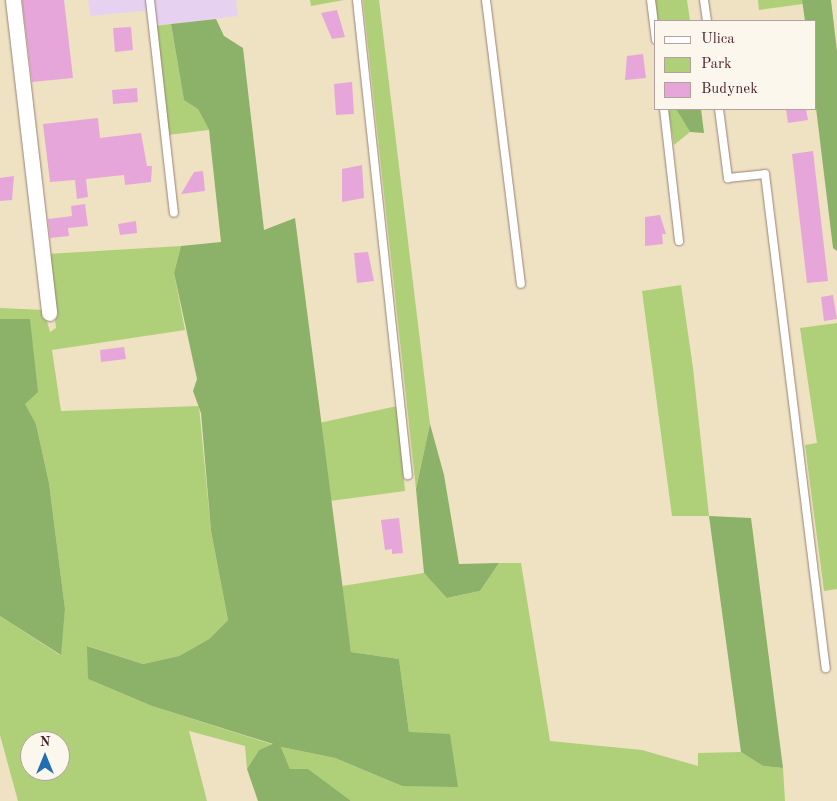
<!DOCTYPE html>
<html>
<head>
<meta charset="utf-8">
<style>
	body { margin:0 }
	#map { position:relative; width:837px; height:801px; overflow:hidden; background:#eee2c3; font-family:"Old Standard TT",serif }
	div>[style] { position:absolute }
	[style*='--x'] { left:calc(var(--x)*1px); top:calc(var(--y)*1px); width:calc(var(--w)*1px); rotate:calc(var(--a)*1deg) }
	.built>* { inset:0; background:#e6d2f0 }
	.green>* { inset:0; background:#afd078 }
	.forest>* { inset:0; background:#8bb268 }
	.building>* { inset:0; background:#e7a6da }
	.roads { filter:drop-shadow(0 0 1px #9c8077) drop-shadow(0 0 1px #9c8077) }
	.service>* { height:8px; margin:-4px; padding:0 4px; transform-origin:4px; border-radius:4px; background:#fff }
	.minor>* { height:15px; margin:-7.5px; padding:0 7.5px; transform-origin:7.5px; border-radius:7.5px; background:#fff }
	span { translate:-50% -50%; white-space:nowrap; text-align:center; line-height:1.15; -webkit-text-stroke:4px #fbf7ec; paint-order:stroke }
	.legend { position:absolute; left:654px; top:20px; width:162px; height:90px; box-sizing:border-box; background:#fbf7ec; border:1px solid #b4a19f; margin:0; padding:6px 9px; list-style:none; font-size:15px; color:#4a1f2b }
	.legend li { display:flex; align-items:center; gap:10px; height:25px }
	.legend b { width:25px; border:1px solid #b4a19f }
	.north { position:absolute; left:20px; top:731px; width:50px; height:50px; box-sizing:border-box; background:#fbf7ec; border:1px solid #b4a19f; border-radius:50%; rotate:0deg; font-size:14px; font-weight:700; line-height:20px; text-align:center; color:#4a1f2b }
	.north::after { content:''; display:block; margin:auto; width:18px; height:22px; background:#1f6fb2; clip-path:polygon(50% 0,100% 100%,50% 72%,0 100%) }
</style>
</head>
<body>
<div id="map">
	<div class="built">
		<i style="clip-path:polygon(88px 0,236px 0,238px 16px,155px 26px,153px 10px,90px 16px)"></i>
	</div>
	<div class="green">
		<i style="clip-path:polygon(310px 0,344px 0,311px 6px)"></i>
		<i style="clip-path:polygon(363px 0,379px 0,430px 424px,416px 489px)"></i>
		<i style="clip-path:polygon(654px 0,687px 0,690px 21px,656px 21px)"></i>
		<i style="clip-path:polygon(758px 0,802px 0,803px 4px,759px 10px)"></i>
		<i style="clip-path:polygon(171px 24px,184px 99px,198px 109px,209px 130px,168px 135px,155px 26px)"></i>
		<i style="clip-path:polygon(668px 109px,676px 109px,690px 132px,674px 145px)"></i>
		<i style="clip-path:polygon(evenodd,181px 246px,174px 273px,185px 330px,52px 350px,61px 411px,199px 406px,211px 531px,228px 620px,209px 639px,179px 656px,143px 664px,88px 646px,88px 679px,152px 706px,274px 745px,259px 750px,247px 769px,245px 746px,189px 731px,207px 801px,18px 801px,0 735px,0 616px,60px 655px,65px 609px,49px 483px,36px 424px,24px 403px,30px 319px,0 319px,0 308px,44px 310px,50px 332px,56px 328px,47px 254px,181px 246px,30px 741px,60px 741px,60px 771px,30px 771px,30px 741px)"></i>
		<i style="clip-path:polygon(681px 285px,693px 368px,709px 516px,672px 516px,642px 291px)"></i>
		<i style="clip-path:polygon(837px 323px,837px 589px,824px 591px,805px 445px,817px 443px,800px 328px)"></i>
		<i style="clip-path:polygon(397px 406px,405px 491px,330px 501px,319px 423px)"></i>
		<i style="clip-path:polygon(499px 563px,521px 563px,550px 741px,642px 750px,698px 766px,698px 753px,741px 752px,763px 766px,783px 768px,785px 801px,351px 801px,290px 769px,281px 747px,335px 758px,402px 786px,409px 732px,399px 659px,351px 652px,342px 586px,424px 573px,448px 598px,480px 591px)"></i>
	</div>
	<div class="forest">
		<i style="clip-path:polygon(802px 0,831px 0,837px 51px,837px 251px,833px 248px,816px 108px,816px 21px,805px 21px)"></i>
		<i style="clip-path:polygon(216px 19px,224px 36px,243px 48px,264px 230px,295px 218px,351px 652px,399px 659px,409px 732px,450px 734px,458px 787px,402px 786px,335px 758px,281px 747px,290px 769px,308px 769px,351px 801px,258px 801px,247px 769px,259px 750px,273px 744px,152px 706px,88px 679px,87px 646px,143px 664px,179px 656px,209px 639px,228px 620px,211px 531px,201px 413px,193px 391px,197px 379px,174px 273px,181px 246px,221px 242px,209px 130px,198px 109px,184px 100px,171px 24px)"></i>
		<i style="clip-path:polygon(676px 109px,701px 109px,704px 133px,690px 132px)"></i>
		<i style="clip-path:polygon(0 319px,30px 319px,38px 392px,25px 404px,36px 424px,49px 483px,65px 609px,61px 655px,0 616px)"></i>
		<i style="clip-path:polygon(430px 424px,444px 475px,459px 564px,499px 563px,480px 591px,447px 598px,424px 573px,416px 489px)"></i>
		<i style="clip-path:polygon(709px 516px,751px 518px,783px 768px,763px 766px,741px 752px)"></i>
	</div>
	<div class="building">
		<i style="clip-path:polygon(22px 0,64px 0,73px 78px,32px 82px)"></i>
		<i style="clip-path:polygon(337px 10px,345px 37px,332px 39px,321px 13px)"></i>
		<i style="clip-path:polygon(131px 27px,133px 50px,115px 52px,113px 28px)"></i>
		<i style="clip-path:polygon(643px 54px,646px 78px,625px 80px,627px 56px)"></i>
		<i style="clip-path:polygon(352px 82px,354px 114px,336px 115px,334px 84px)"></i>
		<i style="clip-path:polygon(137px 88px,138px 102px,113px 104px,112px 90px)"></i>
		<i style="clip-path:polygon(786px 109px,806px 109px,808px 120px,788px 123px)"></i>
		<i style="clip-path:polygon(98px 118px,100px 138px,141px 133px,147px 166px,152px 166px,151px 182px,125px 185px,124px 175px,86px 179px,88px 197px,77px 199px,75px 180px,50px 182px,43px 124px)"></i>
		<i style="clip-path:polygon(813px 151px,828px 281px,807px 283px,792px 154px)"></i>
		<i style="clip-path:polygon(362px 165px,364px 198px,342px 202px,342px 169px)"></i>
		<i style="clip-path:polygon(203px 171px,205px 191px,181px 194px,194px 172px)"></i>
		<i style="clip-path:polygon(14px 176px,12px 200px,0 201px,0 178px)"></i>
		<i style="clip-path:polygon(85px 204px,88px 226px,68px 228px,69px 236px,50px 238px,48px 219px,72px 216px,71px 206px)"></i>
		<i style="clip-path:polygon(660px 215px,666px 234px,662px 234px,663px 244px,645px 246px,645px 217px)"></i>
		<i style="clip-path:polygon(136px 221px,137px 233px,120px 235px,118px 224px)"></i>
		<i style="clip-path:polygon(368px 252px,374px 281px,357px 283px,354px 253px)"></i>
		<i style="clip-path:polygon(833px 295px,837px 319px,824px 321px,821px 297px)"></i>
		<i style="clip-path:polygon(124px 347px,126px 359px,101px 362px,100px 350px)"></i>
		<i style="clip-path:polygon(399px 518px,403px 553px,392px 554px,392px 549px,385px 550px,381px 520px)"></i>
	</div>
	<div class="roads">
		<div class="service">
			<i style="--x:150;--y:0;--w:214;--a:83.6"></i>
			<i style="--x:357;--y:0;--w:478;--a:83.9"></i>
			<i style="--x:486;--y:0;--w:286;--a:83"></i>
			<i style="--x:651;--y:0;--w:40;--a:82.9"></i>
			<i style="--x:704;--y:0;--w:21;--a:82"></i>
			<i style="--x:664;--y:109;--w:133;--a:83.5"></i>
			<i style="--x:719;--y:109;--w:70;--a:82.6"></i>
			<i style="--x:728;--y:178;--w:37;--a:-6"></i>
			<i style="--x:765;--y:174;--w:498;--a:83"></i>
		</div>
		<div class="minor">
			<i style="--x:13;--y:0;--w:315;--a:83.4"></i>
		</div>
	</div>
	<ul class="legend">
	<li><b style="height:6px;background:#fff"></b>Ulica</li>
	<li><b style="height:14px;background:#afd078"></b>Park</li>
	<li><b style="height:14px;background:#e7a6da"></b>Budynek</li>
	</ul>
	<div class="north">N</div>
</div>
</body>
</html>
